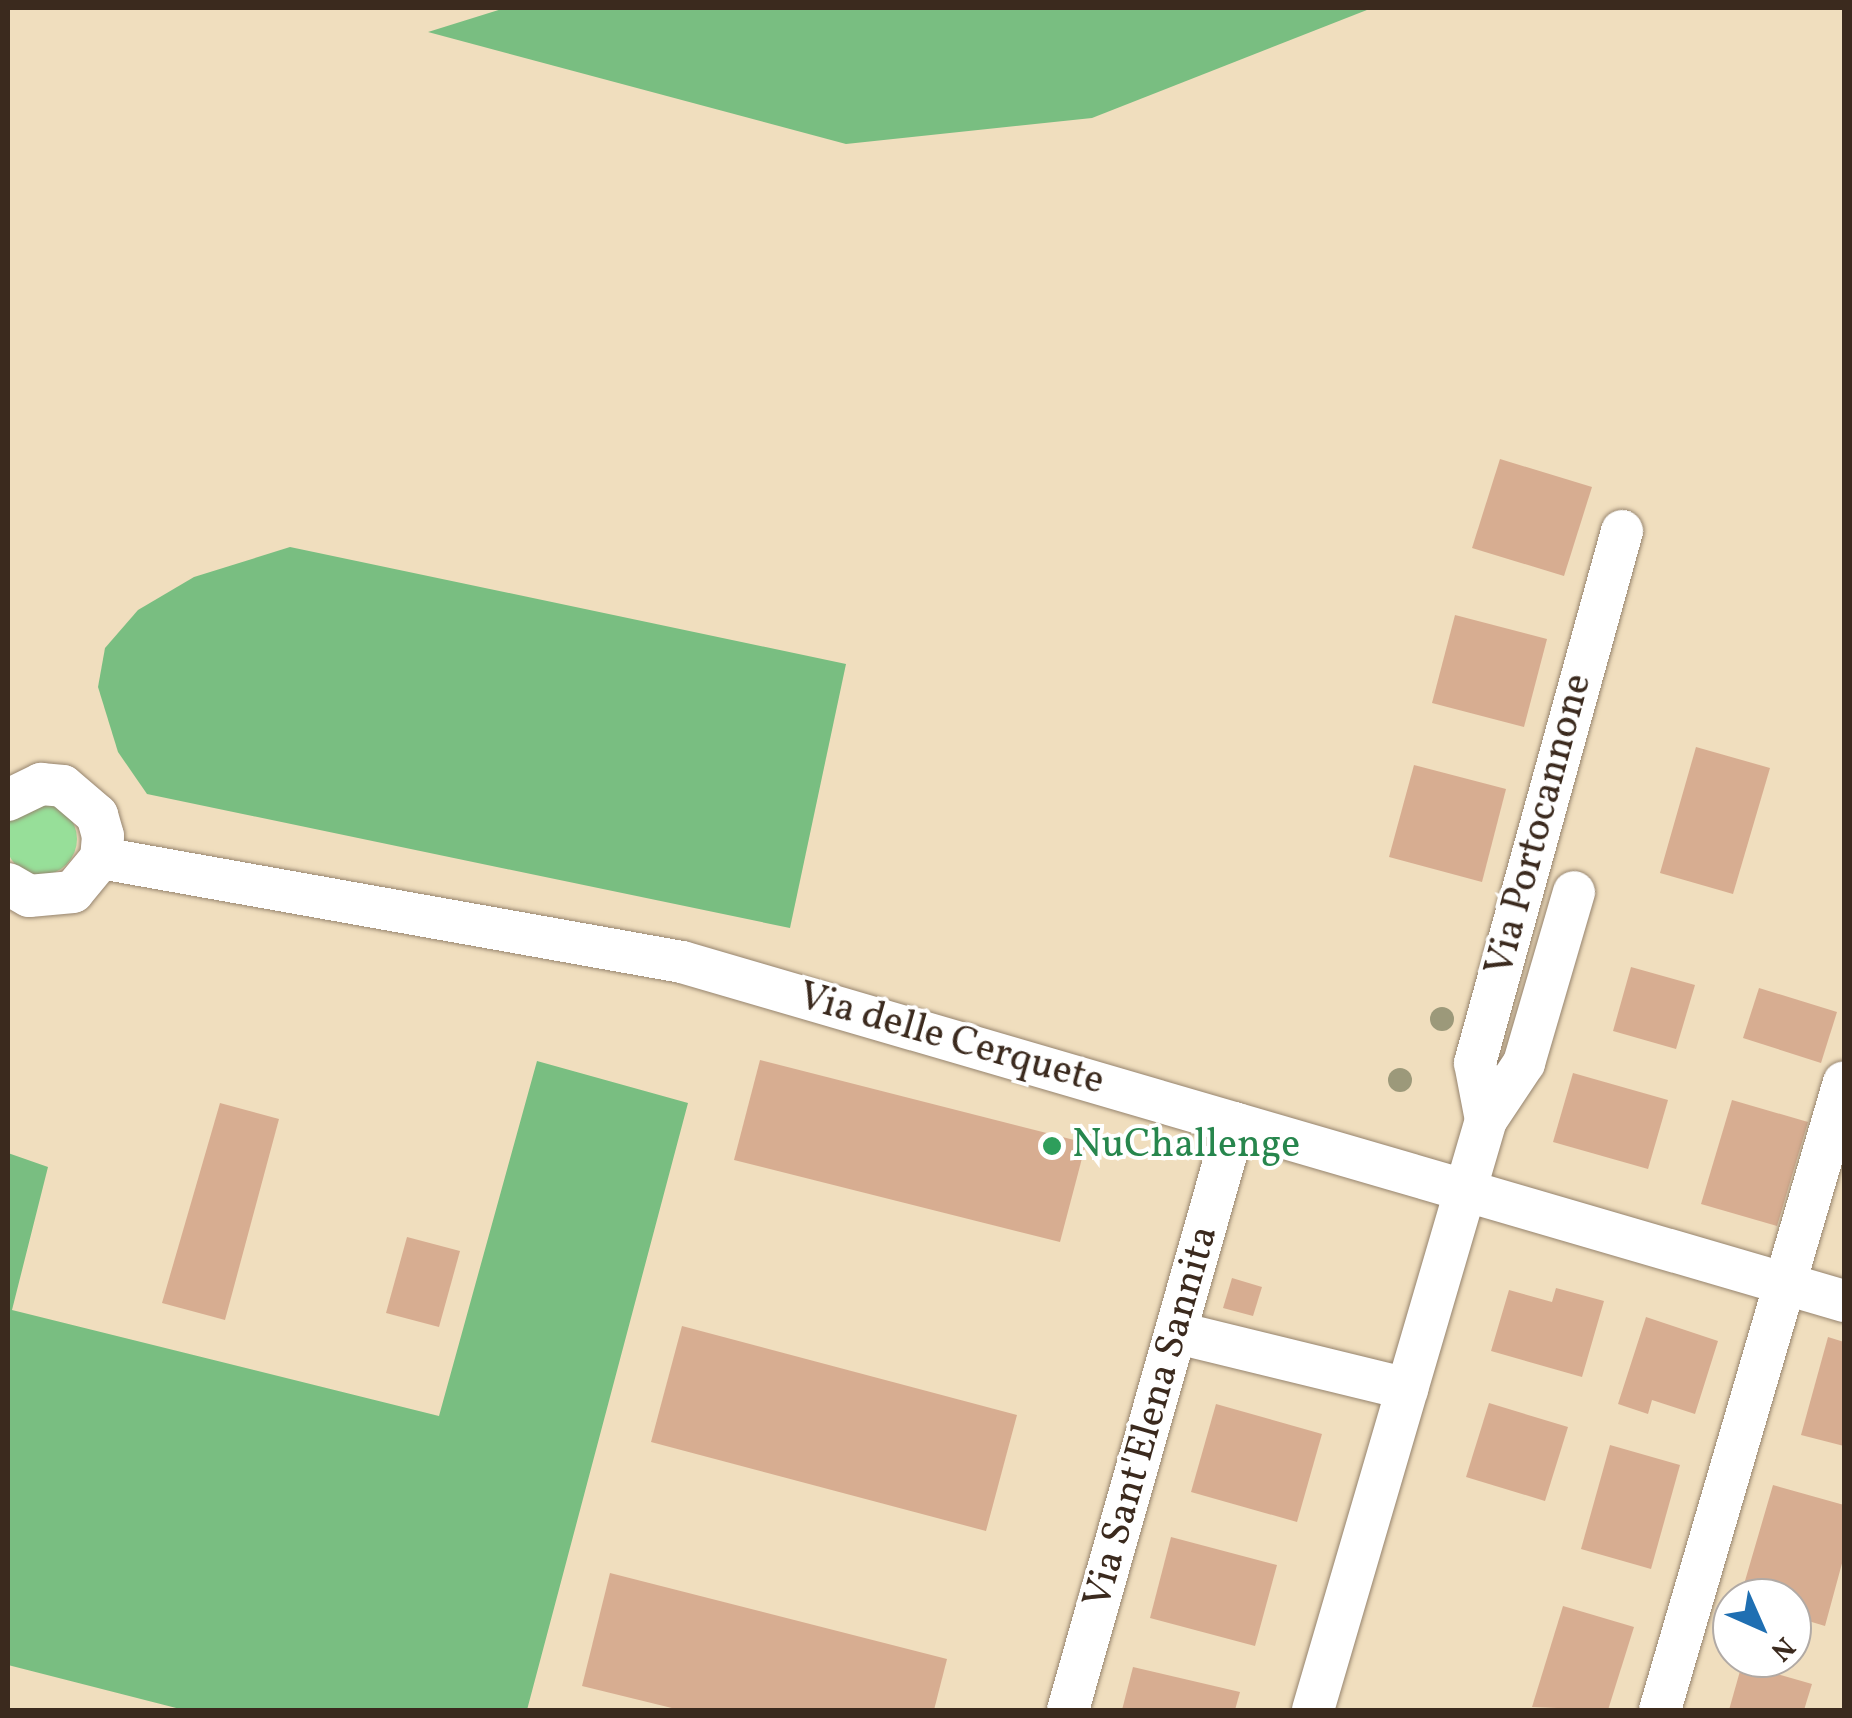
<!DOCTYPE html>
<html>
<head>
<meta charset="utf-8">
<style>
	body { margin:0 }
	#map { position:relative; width:1852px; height:1718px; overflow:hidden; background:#f0debe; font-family:Vollkorn,serif }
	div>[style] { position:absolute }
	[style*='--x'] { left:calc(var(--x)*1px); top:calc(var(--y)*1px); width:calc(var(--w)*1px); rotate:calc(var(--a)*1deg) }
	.green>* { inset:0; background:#97df99 }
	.round { border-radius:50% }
	.forest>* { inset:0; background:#79be81 }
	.building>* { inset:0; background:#d7ad91 }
	.roads { filter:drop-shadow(0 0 2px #96846e) drop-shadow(0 0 2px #96846e) }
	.minor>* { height:42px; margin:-21px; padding:0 21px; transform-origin:21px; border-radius:21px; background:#fff }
	.trees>* { width:24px; height:24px; margin:-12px; border-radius:50%; background:#9c997a }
	.dots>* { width:28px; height:28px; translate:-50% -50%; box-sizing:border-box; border:5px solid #fff; border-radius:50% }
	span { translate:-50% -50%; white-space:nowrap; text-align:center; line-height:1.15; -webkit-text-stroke:8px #fff; paint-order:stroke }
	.street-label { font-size:40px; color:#3b2a1e }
	.leisure-label { font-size:40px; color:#27864d }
	.left { translate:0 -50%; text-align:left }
	.frame { position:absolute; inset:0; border:10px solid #3b2a1e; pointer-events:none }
	.north { position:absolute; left:1712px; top:1578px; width:100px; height:100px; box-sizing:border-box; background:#fff; border:2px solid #b1aaa5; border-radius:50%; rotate:135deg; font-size:28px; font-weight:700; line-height:40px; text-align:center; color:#3b2a1e }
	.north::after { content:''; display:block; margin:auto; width:35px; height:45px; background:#1f6fb2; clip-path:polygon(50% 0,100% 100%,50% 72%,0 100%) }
</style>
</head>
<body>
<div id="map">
	<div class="green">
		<i class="round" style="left:5px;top:803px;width:72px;height:72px"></i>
	</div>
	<div class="forest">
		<i style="clip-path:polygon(505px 8px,1372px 8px,1092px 118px,846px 144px,428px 32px)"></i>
		<i style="clip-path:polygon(290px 547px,846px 664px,790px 928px,147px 794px,118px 752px,98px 687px,105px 648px,138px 610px,194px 577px)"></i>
		<i style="clip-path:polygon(537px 1061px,688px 1103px,527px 1710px,184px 1710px,8px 1665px,8px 1153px,48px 1167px,12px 1310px,439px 1416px)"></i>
	</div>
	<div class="building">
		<i style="clip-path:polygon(1500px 459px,1592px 487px,1564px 576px,1472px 548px)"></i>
		<i style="clip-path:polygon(1455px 615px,1547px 639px,1524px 727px,1432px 703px)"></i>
		<i style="clip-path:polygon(1696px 747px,1770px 768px,1733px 894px,1660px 873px)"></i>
		<i style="clip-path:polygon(1414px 765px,1506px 789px,1482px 882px,1389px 857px)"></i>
		<i style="clip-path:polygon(1631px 967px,1695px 985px,1676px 1049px,1613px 1031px)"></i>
		<i style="clip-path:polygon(1759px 988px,1837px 1012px,1821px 1063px,1743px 1038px)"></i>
		<i style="clip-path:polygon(760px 1060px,1086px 1143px,1060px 1242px,734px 1160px)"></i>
		<i style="clip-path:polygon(1573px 1073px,1668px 1100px,1648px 1169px,1553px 1142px)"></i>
		<i style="clip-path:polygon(1732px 1100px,1808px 1122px,1777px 1226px,1701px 1204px)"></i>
		<i style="clip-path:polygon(220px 1103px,279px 1119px,225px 1320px,162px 1303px)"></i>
		<i style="clip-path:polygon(407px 1237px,460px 1251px,439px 1327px,386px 1313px)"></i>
		<i style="clip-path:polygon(1232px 1278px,1262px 1287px,1253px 1316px,1223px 1308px)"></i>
		<i style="clip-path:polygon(1556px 1288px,1604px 1301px,1582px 1377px,1491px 1351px,1509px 1290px,1552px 1302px)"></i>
		<i style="clip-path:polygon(1646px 1317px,1718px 1341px,1695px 1414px,1652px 1400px,1648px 1414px,1618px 1404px)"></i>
		<i style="clip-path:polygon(682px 1326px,1017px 1415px,986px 1531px,651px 1442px)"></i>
		<i style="clip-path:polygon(1828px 1337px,1844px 1342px,1844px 1446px,1801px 1435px)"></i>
		<i style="clip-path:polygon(1489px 1403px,1568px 1427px,1545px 1501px,1466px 1477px)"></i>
		<i style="clip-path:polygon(1216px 1404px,1322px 1434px,1297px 1522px,1191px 1492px)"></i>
		<i style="clip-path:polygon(1610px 1445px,1680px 1465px,1651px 1569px,1581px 1549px)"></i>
		<i style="clip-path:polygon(1773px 1485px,1844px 1505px,1844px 1556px,1825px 1626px,1792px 1616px,1792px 1598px,1740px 1598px)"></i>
		<i style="clip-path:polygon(1171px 1537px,1277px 1565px,1255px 1646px,1150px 1618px)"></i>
		<i style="clip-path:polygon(610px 1573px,947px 1659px,934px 1710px,680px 1710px,582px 1686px)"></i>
		<i style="clip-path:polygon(1563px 1606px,1634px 1627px,1608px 1710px,1532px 1707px)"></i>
		<i style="clip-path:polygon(1742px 1664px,1812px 1684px,1804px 1710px,1729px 1710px)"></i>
		<i style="clip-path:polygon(1133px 1667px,1240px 1692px,1235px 1710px,1122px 1710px)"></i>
	</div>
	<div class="roads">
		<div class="minor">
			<i style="--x:8;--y:800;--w:37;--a:-26"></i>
			<i style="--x:41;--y:784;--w:22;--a:5"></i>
			<i style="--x:63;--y:786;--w:45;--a:40.5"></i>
			<i style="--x:97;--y:815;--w:22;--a:74"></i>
			<i style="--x:103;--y:836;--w:22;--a:95"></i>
			<i style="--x:101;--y:858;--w:44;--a:129.5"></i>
			<i style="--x:73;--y:892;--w:44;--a:174.8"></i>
			<i style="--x:29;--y:896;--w:24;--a:-150"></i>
			<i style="--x:101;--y:858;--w:590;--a:10.15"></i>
			<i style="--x:682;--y:962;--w:1210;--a:16.26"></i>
			<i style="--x:1486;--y:1120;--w:69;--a:-56.3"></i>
			<i style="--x:1524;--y:1063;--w:178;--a:-73.7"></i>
			<i style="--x:1178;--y:1333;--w:236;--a:13.7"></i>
			<i style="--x:1068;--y:1710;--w:610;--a:-74.12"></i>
			<i style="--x:1313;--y:1710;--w:615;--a:-73.66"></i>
			<i style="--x:1486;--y:1120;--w:58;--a:-100.9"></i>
			<i style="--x:1475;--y:1063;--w:552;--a:-74.55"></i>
			<i style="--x:1660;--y:1710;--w:654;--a:-73.67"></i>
		</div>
	</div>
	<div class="trees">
		<i style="left:1442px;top:1019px"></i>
		<i style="left:1400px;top:1080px"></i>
	</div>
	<div class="dots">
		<i style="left:1052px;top:1146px;background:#2e9e5b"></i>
	</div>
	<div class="street-label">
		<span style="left:1540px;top:825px;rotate:-75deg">Via Portocannone</span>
		<span style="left:951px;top:1040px;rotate:16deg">Via delle Cerquete</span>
		<span style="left:1152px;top:1417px;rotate:-74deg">Via Sant'Elena Sannita</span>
	</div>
	<div class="leisure-label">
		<span class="left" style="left:1072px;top:1146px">NuChallenge</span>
	</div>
	<div class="frame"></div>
	<div class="north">N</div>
</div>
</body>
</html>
